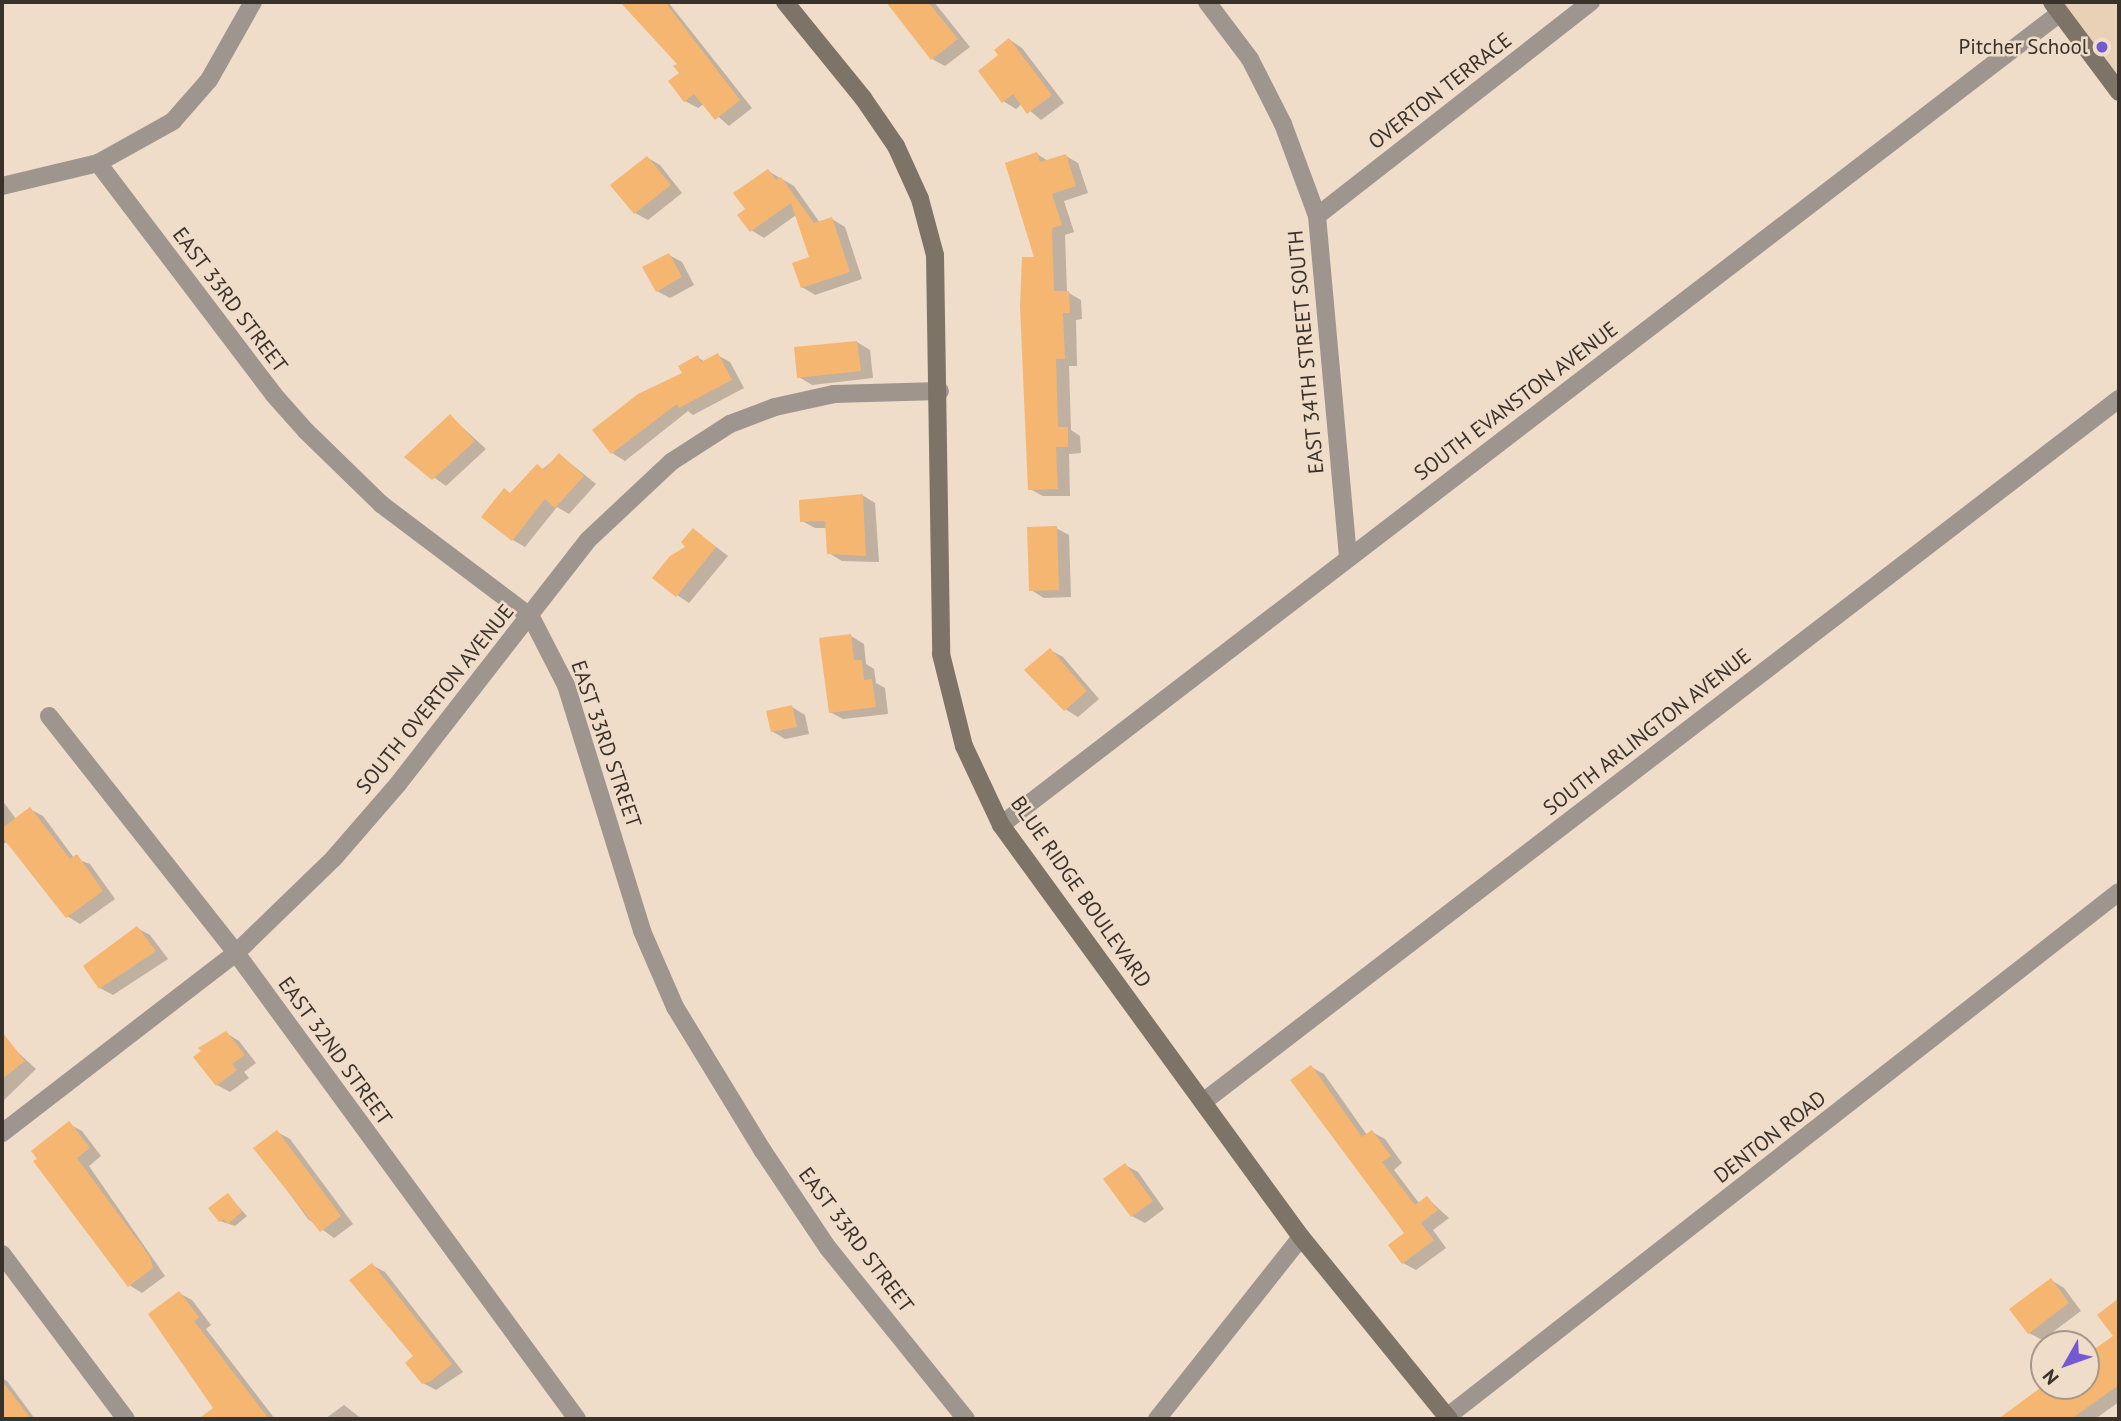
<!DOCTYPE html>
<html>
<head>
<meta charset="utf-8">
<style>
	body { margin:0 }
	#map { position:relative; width:2121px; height:1421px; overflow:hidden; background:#efdcc9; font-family:"PT Sans",sans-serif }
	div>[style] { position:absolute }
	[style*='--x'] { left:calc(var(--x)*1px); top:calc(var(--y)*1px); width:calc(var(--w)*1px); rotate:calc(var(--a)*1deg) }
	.built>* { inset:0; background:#e9d1b8 }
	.shadow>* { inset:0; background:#0003 }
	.building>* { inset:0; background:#f5b671 }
	.street>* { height:18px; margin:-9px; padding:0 9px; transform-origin:9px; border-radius:9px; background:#9e968e }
	.secondary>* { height:18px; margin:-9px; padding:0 9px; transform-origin:9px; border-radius:9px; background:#7e7367 }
	.dots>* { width:19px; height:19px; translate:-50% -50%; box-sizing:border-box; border:4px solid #efdcc9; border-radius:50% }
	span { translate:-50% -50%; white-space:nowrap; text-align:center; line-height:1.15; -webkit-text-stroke:5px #efdcc9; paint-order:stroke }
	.poi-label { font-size:21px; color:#39322a }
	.right { translate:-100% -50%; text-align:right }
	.street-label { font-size:21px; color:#39322a }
	.frame { position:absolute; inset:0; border:4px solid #39322a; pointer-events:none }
	.north { position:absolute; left:2030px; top:1330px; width:70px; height:70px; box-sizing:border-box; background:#efdcc9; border:2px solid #a69889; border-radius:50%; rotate:230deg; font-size:19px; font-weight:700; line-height:28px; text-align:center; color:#39322a }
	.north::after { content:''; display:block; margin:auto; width:24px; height:32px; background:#7559d3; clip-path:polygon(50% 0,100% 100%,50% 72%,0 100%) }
</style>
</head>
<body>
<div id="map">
	<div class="built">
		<i style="clip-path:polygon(2052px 2px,2119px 2px,2119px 92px)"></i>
	</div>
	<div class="shadow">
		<i style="clip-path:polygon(623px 2px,668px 2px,752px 108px,729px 126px,704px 104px,698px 108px,685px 101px,679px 64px)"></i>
		<i style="clip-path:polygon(888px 2px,934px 2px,970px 47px,945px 66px,932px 59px)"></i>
		<i style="clip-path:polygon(1010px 40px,1022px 48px,1064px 103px,1041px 120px,1022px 104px,1016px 109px,1003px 101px,1001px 55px)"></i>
		<i style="clip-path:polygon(1037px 154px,1048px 161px,1066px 156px,1078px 163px,1088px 193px,1064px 201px,1074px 232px,1065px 235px,1067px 292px,1081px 300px,1082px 319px,1076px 320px,1077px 366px,1069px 366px,1071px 430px,1080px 436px,1081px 453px,1069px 454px,1070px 496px,1043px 496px,1030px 489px)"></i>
		<i style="clip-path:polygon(648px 158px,660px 165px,682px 193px,648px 220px,635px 213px)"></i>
		<i style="clip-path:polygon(768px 171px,794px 186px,820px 223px,832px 219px,845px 227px,862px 279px,815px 295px,802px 287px,811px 258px,796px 215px,764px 238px,751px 230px,748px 210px)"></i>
		<i style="clip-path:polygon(669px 255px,682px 262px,694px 285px,670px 298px,657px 291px)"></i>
		<i style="clip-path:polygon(857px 342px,870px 350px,873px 378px,812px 385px,799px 377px)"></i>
		<i style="clip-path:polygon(717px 355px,730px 362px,744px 388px,693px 415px,688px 411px,625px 461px,612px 453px,594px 430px,685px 374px,697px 357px,705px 362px)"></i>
		<i style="clip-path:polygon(451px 417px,486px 449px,446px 486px,406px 457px)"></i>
		<i style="clip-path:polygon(560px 455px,596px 484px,569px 514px,557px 507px,525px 547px,513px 540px,512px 494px)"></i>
		<i style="clip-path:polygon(862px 495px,875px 503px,879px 562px,842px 561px,829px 553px,828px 528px,815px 528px,802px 521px)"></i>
		<i style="clip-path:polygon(1056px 528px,1069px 535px,1071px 597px,1044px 598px,1031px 590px)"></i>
		<i style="clip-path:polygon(694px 530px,728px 556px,689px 603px,677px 595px)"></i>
		<i style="clip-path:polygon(851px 636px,864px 644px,866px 664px,874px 669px,876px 683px,885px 688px,888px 714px,843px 719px,830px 712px)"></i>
		<i style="clip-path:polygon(1050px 650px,1063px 657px,1099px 699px,1078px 717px,1065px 709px)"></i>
		<i style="clip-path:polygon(792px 707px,805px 715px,809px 734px,785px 739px,772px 731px)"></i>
		<i style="clip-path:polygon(2px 800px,16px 819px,30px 809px,43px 816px,74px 858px,90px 864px,115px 899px,80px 924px,67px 916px,8px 841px,2px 845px)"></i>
		<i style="clip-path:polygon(137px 928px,150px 935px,168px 959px,113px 995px,100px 988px)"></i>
		<i style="clip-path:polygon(226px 1033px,239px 1041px,256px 1063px,244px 1072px,249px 1078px,230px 1092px,217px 1085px)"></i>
		<i style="clip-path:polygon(11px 1046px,36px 1069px,2px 1102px,2px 1049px)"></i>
		<i style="clip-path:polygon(1311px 1067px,1324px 1074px,1367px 1135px,1372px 1132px,1385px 1139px,1402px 1163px,1394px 1170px,1419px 1203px,1427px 1198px,1449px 1218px,1433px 1230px,1446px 1248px,1416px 1270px,1403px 1263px,1406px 1233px)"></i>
		<i style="clip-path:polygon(69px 1124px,82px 1131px,101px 1156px,89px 1166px,165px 1276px,142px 1293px,129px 1285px,36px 1162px)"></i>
		<i style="clip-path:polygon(277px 1132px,290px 1139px,353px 1224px,334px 1238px,308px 1219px,256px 1148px)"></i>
		<i style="clip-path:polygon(1125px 1165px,1138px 1172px,1164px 1209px,1145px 1223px,1132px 1216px)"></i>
		<i style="clip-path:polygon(228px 1195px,247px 1216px,235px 1226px,220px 1221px)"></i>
		<i style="clip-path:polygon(372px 1265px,385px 1272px,463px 1372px,436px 1390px,423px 1383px,416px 1356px)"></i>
		<i style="clip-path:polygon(2051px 1280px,2064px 1288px,2081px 1311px,2042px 1340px,2029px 1333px)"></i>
		<i style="clip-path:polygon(179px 1293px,192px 1300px,211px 1325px,206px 1329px,275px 1419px,218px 1419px,212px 1411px,215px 1408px)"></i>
		<i style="clip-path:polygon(2119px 1301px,2119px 1402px,2095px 1419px,2003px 1419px,2049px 1386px,2086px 1386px,2086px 1358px,2115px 1337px,2099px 1316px)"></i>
		<i style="clip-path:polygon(2px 1378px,7px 1381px,35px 1419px,2px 1419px)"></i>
		<i style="clip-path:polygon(344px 1405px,362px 1419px,325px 1419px)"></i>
	</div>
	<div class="building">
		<i style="clip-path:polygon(620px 2px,665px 2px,740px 100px,715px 120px,694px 94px,684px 102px,668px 81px,679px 73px,673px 66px,677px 64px)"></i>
		<i style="clip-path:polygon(886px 2px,928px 2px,958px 39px,931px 60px)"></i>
		<i style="clip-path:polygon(1009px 38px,1052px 95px,1027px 114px,1013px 94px,1002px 103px,978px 71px,998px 55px,994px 50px)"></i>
		<i style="clip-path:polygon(1037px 152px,1040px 162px,1066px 154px,1076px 186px,1052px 194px,1062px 225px,1052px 228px,1054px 291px,1069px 291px,1070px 313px,1063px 313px,1065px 359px,1056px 359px,1058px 427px,1068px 427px,1068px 447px,1056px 447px,1058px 489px,1028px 490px,1020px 306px,1022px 257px,1034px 257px,1005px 163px)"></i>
		<i style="clip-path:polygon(647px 156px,671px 185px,634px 214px,610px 185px)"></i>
		<i style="clip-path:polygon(768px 169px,776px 180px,781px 177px,814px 223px,832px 217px,850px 272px,801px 288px,792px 263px,809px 257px,791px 203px,750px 232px,737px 215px,745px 209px,733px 193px)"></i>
		<i style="clip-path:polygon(669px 253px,682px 277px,656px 292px,642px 267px)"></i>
		<i style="clip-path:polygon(857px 341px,861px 371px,797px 378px,794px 347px)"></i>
		<i style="clip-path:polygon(718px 353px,732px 380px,679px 408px,677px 404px,611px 454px,592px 430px,638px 394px,682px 373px,678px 366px,698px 355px,701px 362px)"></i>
		<i style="clip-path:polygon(450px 414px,475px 441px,432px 480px,404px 457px)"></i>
		<i style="clip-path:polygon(559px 453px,584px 476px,555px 508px,545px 499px,512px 541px,481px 517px,504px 488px,510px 493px,537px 464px,544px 470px)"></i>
		<i style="clip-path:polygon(863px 494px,866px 556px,827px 554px,825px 521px,800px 522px,799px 500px)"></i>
		<i style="clip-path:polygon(1057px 526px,1059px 590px,1029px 591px,1027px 527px)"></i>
		<i style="clip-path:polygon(693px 528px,716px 547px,676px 597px,652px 578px,670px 556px,685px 547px,681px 542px)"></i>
		<i style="clip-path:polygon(851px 634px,854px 660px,862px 660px,864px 680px,872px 679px,876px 707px,829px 713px,819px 638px)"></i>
		<i style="clip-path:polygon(1050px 648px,1087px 691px,1064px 711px,1024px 670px)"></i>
		<i style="clip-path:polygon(792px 705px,797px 727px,771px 732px,766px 711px)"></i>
		<i style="clip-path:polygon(30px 807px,70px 859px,77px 854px,103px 891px,66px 918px,2px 837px,2px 828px)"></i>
		<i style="clip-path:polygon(137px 926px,156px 951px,99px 989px,83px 966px)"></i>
		<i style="clip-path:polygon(226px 1031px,245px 1055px,232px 1064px,237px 1070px,216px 1086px,193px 1057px,201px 1051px,198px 1048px)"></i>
		<i style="clip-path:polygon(2px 1032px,25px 1061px,2px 1079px)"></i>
		<i style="clip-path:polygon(1311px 1065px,1362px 1137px,1372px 1130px,1391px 1156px,1382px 1162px,1415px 1205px,1427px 1196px,1438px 1210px,1421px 1223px,1434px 1240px,1402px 1264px,1388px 1245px,1404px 1233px,1290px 1080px)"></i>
		<i style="clip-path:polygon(69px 1121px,90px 1148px,77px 1158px,150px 1257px,153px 1268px,128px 1287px,33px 1161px,37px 1159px,31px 1151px)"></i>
		<i style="clip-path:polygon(277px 1130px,341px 1216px,320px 1232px,253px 1148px)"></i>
		<i style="clip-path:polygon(1125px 1163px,1153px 1201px,1131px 1217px,1103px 1179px)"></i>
		<i style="clip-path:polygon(228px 1193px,242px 1212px,228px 1224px,224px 1219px,219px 1222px,208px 1208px)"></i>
		<i style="clip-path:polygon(372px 1263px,452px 1364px,431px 1381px,422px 1384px,405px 1363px,413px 1356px,349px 1280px)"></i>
		<i style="clip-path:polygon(2051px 1278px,2069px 1303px,2028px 1334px,2009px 1309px)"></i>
		<i style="clip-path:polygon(179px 1291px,199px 1317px,194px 1321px,269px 1419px,198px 1419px,213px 1408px,148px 1314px)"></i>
		<i style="clip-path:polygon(2119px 1298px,2119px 1385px,2071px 1419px,1998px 1419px,2043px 1386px,2086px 1386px,2086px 1355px,2113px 1336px,2097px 1315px)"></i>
		<i style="clip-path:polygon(2px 1381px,31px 1419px,2px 1419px)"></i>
	</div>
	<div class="street">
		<i style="--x:1207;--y:2;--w:71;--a:53"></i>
		<i style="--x:1250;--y:59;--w:73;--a:63.1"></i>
		<i style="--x:1283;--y:124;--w:98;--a:69.7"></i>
		<i style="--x:1317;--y:216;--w:343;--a:84.8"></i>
		<i style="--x:98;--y:163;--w:291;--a:52.8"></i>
		<i style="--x:274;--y:395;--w:48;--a:48.4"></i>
		<i style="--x:306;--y:431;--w:105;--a:44.2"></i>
		<i style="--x:381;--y:504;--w:188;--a:37"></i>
		<i style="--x:531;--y:617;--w:76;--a:62.8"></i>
		<i style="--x:566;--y:685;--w:257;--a:72.8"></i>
		<i style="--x:642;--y:931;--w:83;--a:66.5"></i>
		<i style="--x:675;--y:1007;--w:169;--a:58.6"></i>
		<i style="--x:763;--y:1151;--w:117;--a:56.2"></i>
		<i style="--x:828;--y:1248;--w:220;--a:51.1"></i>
		<i style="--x:2;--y:186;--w:99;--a:-13.5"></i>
		<i style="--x:98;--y:163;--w:86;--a:-29.2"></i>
		<i style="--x:173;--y:121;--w:55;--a:-48.7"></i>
		<i style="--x:209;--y:80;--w:90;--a:-60.6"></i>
		<i style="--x:1317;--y:216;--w:348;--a:-38"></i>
		<i style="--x:49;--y:716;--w:302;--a:51.7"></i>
		<i style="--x:236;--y:953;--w:577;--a:53.8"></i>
		<i style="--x:1001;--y:825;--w:1334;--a:-37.48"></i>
		<i style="--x:1203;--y:1102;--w:1155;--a:-37.51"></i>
		<i style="--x:2;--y:1133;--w:295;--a:-37.6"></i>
		<i style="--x:236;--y:953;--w:136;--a:-44.1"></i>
		<i style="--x:334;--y:858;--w:98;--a:-49.1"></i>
		<i style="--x:398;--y:784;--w:309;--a:-52.1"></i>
		<i style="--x:588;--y:540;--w:114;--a:-43.2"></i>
		<i style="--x:671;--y:462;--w:70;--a:-32.8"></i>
		<i style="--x:730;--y:424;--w:48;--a:-20.7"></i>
		<i style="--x:775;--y:407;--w:60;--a:-12.4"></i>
		<i style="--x:834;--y:394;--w:106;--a:-1.6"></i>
		<i style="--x:2;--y:1254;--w:206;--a:53.1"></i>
		<i style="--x:1448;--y:1416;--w:851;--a:-37.99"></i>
		<i style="--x:1157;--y:1419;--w:232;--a:-51.6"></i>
	</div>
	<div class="secondary">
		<i style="--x:785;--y:2;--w:124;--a:50.9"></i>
		<i style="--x:863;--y:98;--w:58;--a:55.5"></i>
		<i style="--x:896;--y:146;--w:58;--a:65.6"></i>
		<i style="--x:920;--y:199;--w:58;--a:75"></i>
		<i style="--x:935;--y:255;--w:399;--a:89.1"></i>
		<i style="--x:941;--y:654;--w:95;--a:76"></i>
		<i style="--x:964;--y:746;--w:87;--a:64.9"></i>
		<i style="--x:1001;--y:825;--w:510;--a:53.94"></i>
		<i style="--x:1301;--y:1237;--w:235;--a:50.9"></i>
		<i style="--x:2052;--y:2;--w:112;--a:53.3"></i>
	</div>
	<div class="dots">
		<i style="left:2102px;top:47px;background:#7559d3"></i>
	</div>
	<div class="poi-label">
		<span class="right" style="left:2088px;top:47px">Pitcher School</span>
	</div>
	<div class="street-label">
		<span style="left:1440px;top:91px;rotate:-38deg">OVERTON TERRACE</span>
		<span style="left:230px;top:300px;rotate:53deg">EAST 33RD STREET</span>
		<span style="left:1306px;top:352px;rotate:-95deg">EAST 34TH STREET SOUTH</span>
		<span style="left:1516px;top:401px;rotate:-37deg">SOUTH EVANSTON AVENUE</span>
		<span style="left:435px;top:699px;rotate:-51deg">SOUTH OVERTON AVENUE</span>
		<span style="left:1647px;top:732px;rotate:-38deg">SOUTH ARLINGTON AVENUE</span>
		<span style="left:606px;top:744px;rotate:71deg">EAST 33RD STREET</span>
		<span style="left:1081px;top:892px;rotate:55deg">BLUE RIDGE BOULEVARD</span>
		<span style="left:335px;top:1051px;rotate:54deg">EAST 32ND STREET</span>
		<span style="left:1770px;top:1137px;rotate:-38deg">DENTON ROAD</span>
		<span style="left:856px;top:1240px;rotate:53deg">EAST 33RD STREET</span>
	</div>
	<div class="frame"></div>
	<div class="north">N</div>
</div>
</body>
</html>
